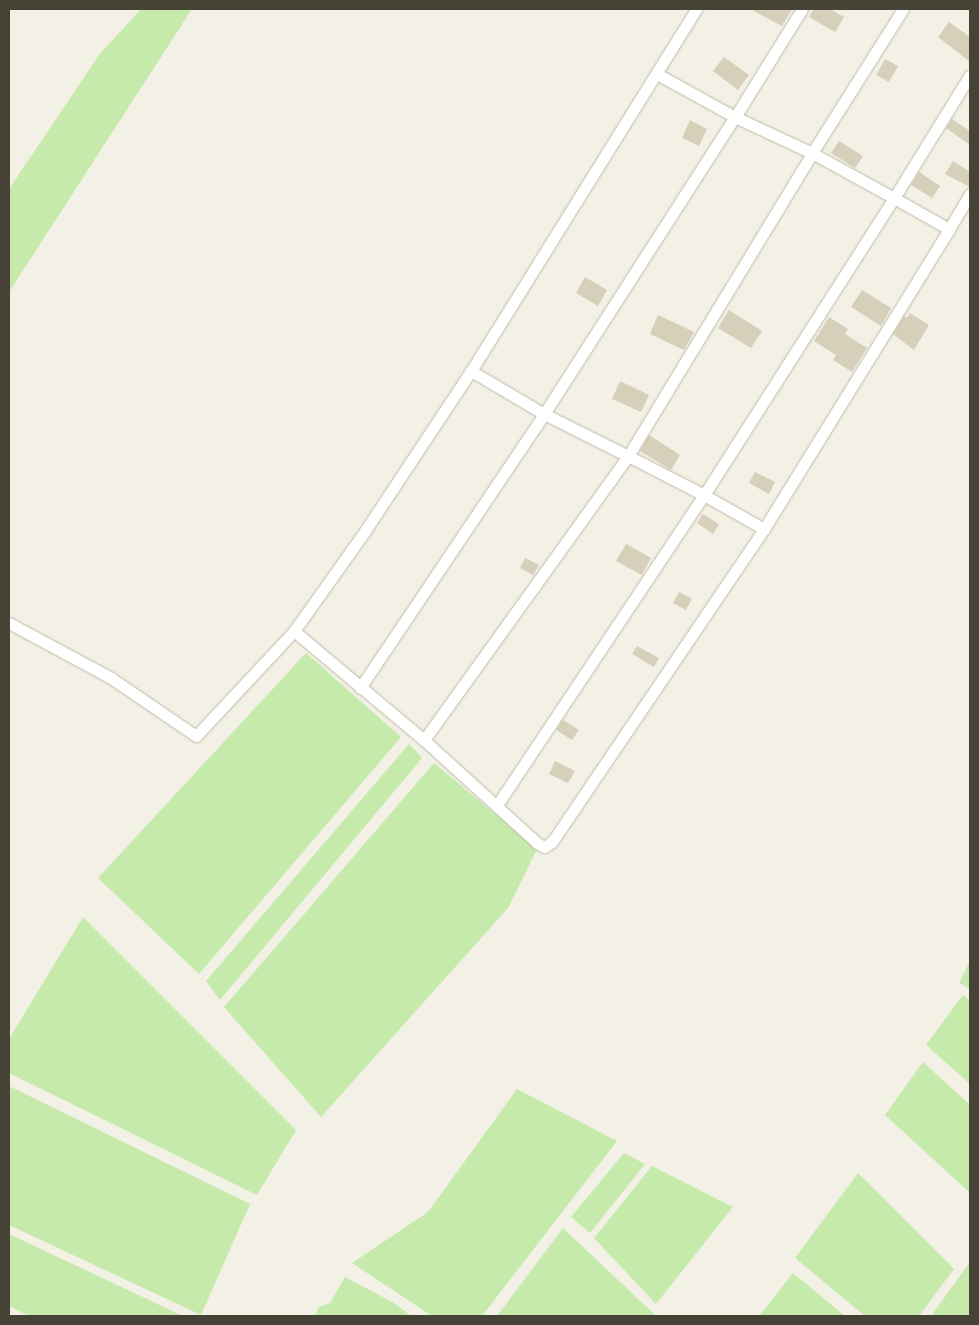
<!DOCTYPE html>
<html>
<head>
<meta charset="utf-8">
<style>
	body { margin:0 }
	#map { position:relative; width:979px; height:1325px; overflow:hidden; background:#f3f1e5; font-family:"Nunito Sans",sans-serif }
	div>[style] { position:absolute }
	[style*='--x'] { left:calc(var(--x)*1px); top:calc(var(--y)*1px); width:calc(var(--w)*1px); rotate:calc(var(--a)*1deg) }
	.green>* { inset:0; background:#c5eaac }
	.building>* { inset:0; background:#d6cfba }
	.roads { filter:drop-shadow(0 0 1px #bfbba8) drop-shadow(0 0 1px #bfbba8) }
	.street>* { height:11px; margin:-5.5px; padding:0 5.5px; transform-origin:5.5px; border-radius:5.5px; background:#fff }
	span { translate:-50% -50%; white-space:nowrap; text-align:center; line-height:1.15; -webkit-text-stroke:4px #fff; paint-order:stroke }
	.frame { position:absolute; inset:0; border:10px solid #464235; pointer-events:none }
</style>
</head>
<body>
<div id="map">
	<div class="green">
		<i style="clip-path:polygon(141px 9px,192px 9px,9px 292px,9px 189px,99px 55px)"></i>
		<i style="clip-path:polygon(306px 653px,401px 737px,199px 974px,98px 878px)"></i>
		<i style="clip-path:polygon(409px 744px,422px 758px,220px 1000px,206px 981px)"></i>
		<i style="clip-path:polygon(434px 763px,537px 849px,508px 908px,321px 1117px,224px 1007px)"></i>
		<i style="clip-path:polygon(83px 917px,296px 1130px,257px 1195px,9px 1073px,9px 1039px)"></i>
		<i style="clip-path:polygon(970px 961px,970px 989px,959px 983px)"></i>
		<i style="clip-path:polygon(963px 995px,970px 1001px,970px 1084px,926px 1045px)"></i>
		<i style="clip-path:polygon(923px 1062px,970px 1105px,970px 1193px,885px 1115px)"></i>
		<i style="clip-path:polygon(9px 1086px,250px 1204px,201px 1315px,9px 1225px)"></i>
		<i style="clip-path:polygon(517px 1089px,617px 1141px,482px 1316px,432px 1316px,352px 1263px,428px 1212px)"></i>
		<i style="clip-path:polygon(624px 1153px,645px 1164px,590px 1233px,571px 1217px)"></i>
		<i style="clip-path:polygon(652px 1166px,733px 1207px,656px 1304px,594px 1238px)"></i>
		<i style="clip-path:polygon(858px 1173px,954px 1269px,919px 1316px,865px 1316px,795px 1258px)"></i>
		<i style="clip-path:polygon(563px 1228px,654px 1314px,654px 1316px,497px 1316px)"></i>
		<i style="clip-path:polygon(9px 1234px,183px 1316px,29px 1316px,9px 1306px)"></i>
		<i style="clip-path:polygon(970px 1262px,970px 1316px,931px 1316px)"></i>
		<i style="clip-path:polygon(793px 1273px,845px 1316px,759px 1316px)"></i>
		<i style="clip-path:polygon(345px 1277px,394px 1303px,411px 1316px,315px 1316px,319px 1307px,330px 1303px)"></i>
	</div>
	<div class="building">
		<i style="clip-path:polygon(750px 9px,792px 9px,782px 26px)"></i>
		<i style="clip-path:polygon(814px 9px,830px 9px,844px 17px,835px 32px,809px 17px)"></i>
		<i style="clip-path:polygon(949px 22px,970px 37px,970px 62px,938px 37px)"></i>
		<i style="clip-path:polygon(724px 57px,749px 75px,738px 90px,713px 71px)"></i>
		<i style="clip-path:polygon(885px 59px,898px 66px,889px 82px,876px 75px)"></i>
		<i style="clip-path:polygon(952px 119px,970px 131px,970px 145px,946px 128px)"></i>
		<i style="clip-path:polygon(690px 120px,707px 129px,699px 146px,682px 138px)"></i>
		<i style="clip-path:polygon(839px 141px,863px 156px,855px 168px,831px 153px)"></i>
		<i style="clip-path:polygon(953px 161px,970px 172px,970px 187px,945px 174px)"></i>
		<i style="clip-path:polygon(919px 172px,940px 186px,932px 198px,911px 185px)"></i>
		<i style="clip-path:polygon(585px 277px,607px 290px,598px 306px,576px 293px)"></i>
		<i style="clip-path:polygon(862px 290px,891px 308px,881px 326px,851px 307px)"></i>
		<i style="clip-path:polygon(729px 310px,762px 331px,751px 348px,718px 328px)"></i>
		<i style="clip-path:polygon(910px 313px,929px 325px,914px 350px,893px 334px,904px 316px,907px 318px)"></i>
		<i style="clip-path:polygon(658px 315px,694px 332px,684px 350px,650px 334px)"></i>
		<i style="clip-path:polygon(829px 317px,848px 329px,845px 334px,867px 348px,852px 372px,833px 360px,836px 355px,814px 341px)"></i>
		<i style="clip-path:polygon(620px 381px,649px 395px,641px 412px,612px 399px)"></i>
		<i style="clip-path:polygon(649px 435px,680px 455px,671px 470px,640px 451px)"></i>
		<i style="clip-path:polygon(755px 472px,775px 482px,769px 494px,749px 483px)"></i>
		<i style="clip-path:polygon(703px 514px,719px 524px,713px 534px,697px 523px)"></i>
		<i style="clip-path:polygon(626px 544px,651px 558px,642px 575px,616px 561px)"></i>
		<i style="clip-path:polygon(525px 558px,539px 565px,533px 575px,520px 568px)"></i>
		<i style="clip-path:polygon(679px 592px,692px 599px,686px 610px,673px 603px)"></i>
		<i style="clip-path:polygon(637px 646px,659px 658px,654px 667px,632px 654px)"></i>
		<i style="clip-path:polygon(563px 720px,579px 730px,572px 740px,556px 730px)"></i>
		<i style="clip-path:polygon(555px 761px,575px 771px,568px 783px,549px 774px)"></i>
	</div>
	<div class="roads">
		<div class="street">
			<i style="--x:970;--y:75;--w:145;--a:121.7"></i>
			<i style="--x:894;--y:198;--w:63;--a:29.4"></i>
			<i style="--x:949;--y:229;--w:41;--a:-59"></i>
			<i style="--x:764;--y:529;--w:352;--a:-58.3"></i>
			<i style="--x:9;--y:623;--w:116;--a:28.3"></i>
			<i style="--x:111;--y:678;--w:103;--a:34.3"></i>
			<i style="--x:196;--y:736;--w:144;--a:-47"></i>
			<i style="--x:294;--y:631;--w:123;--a:-54.6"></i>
			<i style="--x:365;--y:531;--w:192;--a:-56.5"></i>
			<i style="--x:471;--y:371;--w:426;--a:-58.1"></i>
			<i style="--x:294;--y:631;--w:170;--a:40"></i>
			<i style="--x:424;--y:740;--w:153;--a:42.3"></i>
			<i style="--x:537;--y:843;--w:8;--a:30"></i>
			<i style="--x:544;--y:847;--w:9;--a:-32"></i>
			<i style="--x:552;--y:842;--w:378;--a:-55.9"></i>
			<i style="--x:764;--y:529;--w:69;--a:-150.5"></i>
			<i style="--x:704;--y:495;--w:353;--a:-57.4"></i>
			<i style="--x:894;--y:198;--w:94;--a:-151.2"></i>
			<i style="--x:812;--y:153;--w:170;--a:-57.7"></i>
			<i style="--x:360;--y:688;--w:330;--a:-56.1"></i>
			<i style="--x:544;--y:414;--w:85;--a:-149.5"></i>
			<i style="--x:424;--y:740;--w:350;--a:-54.3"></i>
			<i style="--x:628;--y:456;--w:94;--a:-153.4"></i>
			<i style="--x:544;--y:414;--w:353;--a:-57.3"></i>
			<i style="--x:735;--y:117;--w:89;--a:-151.1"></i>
			<i style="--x:497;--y:805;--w:373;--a:-56.3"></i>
			<i style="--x:704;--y:495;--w:85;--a:-152.8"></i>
			<i style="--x:628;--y:456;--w:354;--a:-58.7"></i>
			<i style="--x:812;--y:153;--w:85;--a:-154.9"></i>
			<i style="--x:735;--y:117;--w:127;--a:-58.2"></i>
		</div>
	</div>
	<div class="frame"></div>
</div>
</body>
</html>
